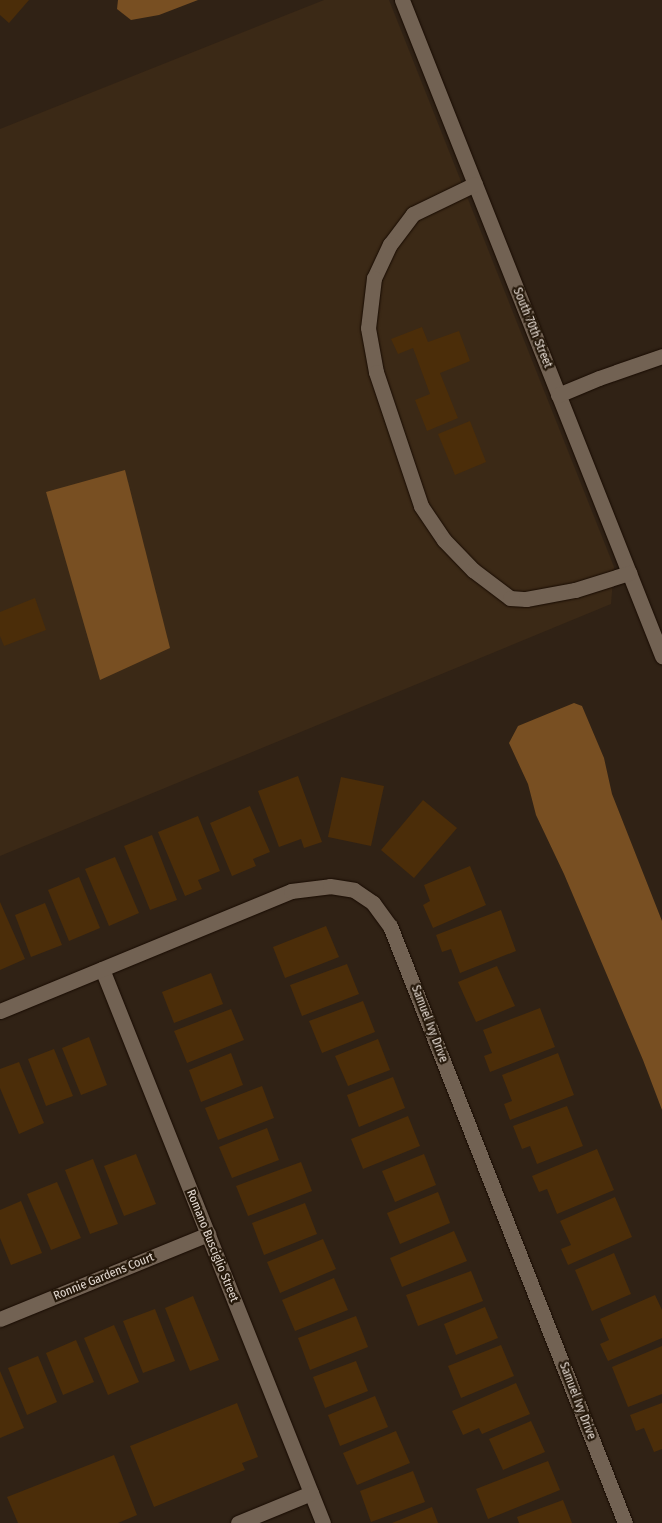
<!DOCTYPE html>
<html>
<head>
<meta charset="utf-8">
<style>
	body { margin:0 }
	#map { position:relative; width:662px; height:1523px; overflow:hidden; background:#302215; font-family:"Fira Sans Condensed",sans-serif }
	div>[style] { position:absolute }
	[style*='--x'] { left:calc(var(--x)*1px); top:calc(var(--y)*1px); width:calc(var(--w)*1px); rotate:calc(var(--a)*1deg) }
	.built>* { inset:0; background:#3b2916 }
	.water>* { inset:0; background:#784f22 }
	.building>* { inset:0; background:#4b2d09 }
	.roads { filter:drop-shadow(0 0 1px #180b02) drop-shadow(0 0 1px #180b02) }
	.minor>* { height:15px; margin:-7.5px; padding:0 7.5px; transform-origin:7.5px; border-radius:7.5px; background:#726253 }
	span { translate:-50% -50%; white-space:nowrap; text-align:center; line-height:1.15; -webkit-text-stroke:4.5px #26190b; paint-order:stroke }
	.street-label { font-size:12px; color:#e5dbd3 }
</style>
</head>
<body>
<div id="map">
	<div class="built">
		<i style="clip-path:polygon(324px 0,389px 0,614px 567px,611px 604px,0 856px,0 129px)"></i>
	</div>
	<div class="water">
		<i style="clip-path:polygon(118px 0,198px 0,159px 15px,131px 20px,117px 9px)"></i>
		<i style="clip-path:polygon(125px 470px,170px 648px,100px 680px,46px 492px)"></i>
		<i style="clip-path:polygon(574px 703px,582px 706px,604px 758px,612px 794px,662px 921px,662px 1110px,643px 1060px,564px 874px,536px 815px,528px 784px,509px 743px,518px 726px)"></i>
	</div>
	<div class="building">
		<i style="clip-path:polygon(0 0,29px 0,9px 23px,0 15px)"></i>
		<i style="clip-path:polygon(422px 327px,428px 342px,459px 331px,470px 361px,440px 373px,458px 418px,427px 431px,415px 400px,430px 394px,413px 348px,398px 354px,391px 339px)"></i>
		<i style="clip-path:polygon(470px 421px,486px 462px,455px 475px,438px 434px)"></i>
		<i style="clip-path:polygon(35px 598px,46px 630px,4px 646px,0 636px,0 612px)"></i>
		<i style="clip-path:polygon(298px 776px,322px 842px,304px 848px,301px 839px,279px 847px,258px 791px)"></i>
		<i style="clip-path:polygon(341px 777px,384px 786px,371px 846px,328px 837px)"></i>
		<i style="clip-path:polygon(423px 800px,457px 828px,414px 878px,381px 850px)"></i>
		<i style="clip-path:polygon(250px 806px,270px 852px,253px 859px,256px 866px,232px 876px,210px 823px)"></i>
		<i style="clip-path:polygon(198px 816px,220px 871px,198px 880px,202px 889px,185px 896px,158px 832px)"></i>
		<i style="clip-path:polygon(152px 835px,177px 900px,150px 910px,124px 846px)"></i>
		<i style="clip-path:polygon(115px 857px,139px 913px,109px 926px,85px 869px)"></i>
		<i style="clip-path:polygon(470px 866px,486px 905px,433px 928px,423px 905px,430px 901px,424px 885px)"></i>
		<i style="clip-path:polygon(79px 877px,100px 928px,69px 941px,48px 890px)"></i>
		<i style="clip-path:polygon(0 902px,25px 959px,0 970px)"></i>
		<i style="clip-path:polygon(45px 903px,62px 945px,31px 957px,15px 915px)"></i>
		<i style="clip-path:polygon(501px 910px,516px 951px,460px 973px,451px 949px,442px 952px,436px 935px)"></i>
		<i style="clip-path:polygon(326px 926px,339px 957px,285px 978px,273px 947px)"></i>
		<i style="clip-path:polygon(347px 964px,359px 994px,302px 1016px,290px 985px)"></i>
		<i style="clip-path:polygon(497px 966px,515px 1006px,476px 1022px,458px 982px)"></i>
		<i style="clip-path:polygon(211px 973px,223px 1004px,174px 1023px,162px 992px)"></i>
		<i style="clip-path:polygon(363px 1001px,375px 1032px,322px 1053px,309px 1021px)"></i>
		<i style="clip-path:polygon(540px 1008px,555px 1047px,490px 1072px,484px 1056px,492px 1053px,483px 1030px)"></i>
		<i style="clip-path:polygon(231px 1009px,244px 1040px,187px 1063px,174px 1031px)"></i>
		<i style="clip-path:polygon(89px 1037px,107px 1085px,81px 1095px,62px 1048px)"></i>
		<i style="clip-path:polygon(378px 1039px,390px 1070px,348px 1086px,335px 1056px)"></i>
		<i style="clip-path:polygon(54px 1049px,73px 1096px,46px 1106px,28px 1059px)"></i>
		<i style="clip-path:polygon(231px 1053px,243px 1085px,201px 1102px,189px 1070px)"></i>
		<i style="clip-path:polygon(558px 1053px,574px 1095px,510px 1120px,504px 1104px,512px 1101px,502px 1075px)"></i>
		<i style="clip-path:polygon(19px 1062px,44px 1123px,19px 1134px,0 1088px,0 1069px)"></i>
		<i style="clip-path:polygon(393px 1077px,405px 1108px,359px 1127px,347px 1095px)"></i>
		<i style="clip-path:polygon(262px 1086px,274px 1118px,218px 1140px,205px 1108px)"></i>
		<i style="clip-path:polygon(567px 1106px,583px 1146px,537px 1164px,530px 1146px,522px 1149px,513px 1126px)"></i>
		<i style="clip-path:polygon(408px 1116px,420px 1146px,363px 1169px,351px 1139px)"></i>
		<i style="clip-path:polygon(267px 1128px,279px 1160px,232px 1178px,219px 1147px)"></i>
		<i style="clip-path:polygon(597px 1149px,614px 1190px,557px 1214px,547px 1189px,539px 1192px,532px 1176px)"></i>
		<i style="clip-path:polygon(136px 1154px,156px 1204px,124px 1216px,104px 1166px)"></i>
		<i style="clip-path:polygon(424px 1154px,436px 1185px,395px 1202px,382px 1171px)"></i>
		<i style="clip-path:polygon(93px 1159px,118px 1224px,90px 1234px,65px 1170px)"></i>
		<i style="clip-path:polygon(301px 1162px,312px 1191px,248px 1216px,236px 1186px)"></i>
		<i style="clip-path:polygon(57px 1182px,81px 1238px,51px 1250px,27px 1194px)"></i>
		<i style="clip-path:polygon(438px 1192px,450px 1223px,400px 1244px,387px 1213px)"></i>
		<i style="clip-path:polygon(615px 1197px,632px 1237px,568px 1265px,561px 1249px,571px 1245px,560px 1221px)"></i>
		<i style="clip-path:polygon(21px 1201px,42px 1253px,11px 1265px,0 1238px,0 1210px)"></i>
		<i style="clip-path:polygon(305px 1203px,317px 1234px,264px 1255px,252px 1223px)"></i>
		<i style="clip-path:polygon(454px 1231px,467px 1261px,402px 1287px,390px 1258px)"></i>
		<i style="clip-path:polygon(323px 1239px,336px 1269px,280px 1293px,267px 1262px)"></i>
		<i style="clip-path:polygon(614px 1253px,631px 1294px,592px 1311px,575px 1270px)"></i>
		<i style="clip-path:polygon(471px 1271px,483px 1301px,418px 1326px,406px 1295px)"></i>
		<i style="clip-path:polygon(334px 1278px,348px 1310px,295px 1331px,282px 1300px)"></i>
		<i style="clip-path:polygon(655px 1295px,662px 1310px,662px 1338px,608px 1361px,600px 1344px,609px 1340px,600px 1319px)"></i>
		<i style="clip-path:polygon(193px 1296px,219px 1360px,190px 1371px,165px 1308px)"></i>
		<i style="clip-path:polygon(485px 1307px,498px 1338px,456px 1355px,444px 1324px)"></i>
		<i style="clip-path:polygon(155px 1309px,175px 1361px,143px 1373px,123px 1321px)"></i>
		<i style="clip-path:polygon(356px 1316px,368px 1347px,310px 1370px,298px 1338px)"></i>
		<i style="clip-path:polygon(114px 1325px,139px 1382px,108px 1395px,84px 1338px)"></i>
		<i style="clip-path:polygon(76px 1340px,94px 1382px,63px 1395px,46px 1353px)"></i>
		<i style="clip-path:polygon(501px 1345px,514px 1376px,461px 1398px,448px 1366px)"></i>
		<i style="clip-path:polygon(662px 1346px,662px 1394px,628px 1407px,612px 1367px)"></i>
		<i style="clip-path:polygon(38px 1356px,57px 1402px,27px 1415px,8px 1368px)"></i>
		<i style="clip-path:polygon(356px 1361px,368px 1391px,325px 1408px,313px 1377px)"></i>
		<i style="clip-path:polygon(0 1371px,24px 1428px,0 1438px)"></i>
		<i style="clip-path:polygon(516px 1383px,530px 1414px,482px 1434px,479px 1428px,463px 1435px,452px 1411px)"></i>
		<i style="clip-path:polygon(375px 1396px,388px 1427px,340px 1446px,328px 1415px)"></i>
		<i style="clip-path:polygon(237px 1403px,258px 1457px,242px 1463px,245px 1470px,154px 1507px,130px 1446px)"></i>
		<i style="clip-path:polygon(662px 1403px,662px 1449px,654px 1452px,644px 1428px,636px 1431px,630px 1415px)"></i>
		<i style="clip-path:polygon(531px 1421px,545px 1452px,503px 1470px,489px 1439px)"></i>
		<i style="clip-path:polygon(396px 1431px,410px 1463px,357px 1485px,343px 1453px)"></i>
		<i style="clip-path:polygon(114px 1455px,137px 1515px,118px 1523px,18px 1523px,7px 1497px)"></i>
		<i style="clip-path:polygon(548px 1461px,560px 1490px,488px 1519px,476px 1489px)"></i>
		<i style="clip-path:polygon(413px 1471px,425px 1502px,371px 1522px,360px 1491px)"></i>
		<i style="clip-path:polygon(563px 1500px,572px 1523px,519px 1523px,517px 1517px)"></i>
		<i style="clip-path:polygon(432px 1507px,438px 1523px,392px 1523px)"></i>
	</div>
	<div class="roads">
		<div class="minor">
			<i style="--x:402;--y:0;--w:706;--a:68.38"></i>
			<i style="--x:475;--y:184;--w:69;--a:154.2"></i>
			<i style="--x:413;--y:214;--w:38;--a:127"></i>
			<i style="--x:390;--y:244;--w:38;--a:115"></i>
			<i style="--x:374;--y:278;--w:50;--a:96.8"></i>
			<i style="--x:368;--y:328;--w:45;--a:79.7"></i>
			<i style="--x:376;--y:372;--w:141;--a:71.4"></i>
			<i style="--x:421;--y:506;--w:41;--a:55.9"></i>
			<i style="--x:444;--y:540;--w:42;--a:46"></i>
			<i style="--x:473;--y:570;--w:46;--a:37.1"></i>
			<i style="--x:510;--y:598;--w:16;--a:4"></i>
			<i style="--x:526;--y:599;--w:50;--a:-10.4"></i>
			<i style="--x:575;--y:590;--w:57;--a:-17.5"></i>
			<i style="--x:558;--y:395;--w:44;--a:-22.5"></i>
			<i style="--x:599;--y:378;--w:67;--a:-19.2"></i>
			<i style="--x:102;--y:969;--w:596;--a:68.25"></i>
			<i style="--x:0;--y:1011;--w:315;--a:-22.4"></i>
			<i style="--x:291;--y:891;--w:39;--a:-7"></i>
			<i style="--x:330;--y:886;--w:24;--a:9"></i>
			<i style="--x:354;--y:890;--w:23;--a:34"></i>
			<i style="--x:373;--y:903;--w:29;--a:54"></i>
			<i style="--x:390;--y:926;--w:642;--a:68.51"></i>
			<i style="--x:0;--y:1319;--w:225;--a:-22.2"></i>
			<i style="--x:238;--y:1523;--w:79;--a:-22.3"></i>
		</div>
	</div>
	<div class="street-label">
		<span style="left:532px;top:328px;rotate:68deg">South 70th Street</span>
		<span style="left:429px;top:1024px;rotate:69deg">Samuel Ivy Drive</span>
		<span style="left:212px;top:1246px;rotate:68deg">Romano Busciglio Street</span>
		<span style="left:104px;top:1277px;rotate:-22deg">Ronnie Gardens Court</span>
		<span style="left:577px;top:1401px;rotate:69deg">Samuel Ivy Drive</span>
	</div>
</div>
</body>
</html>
